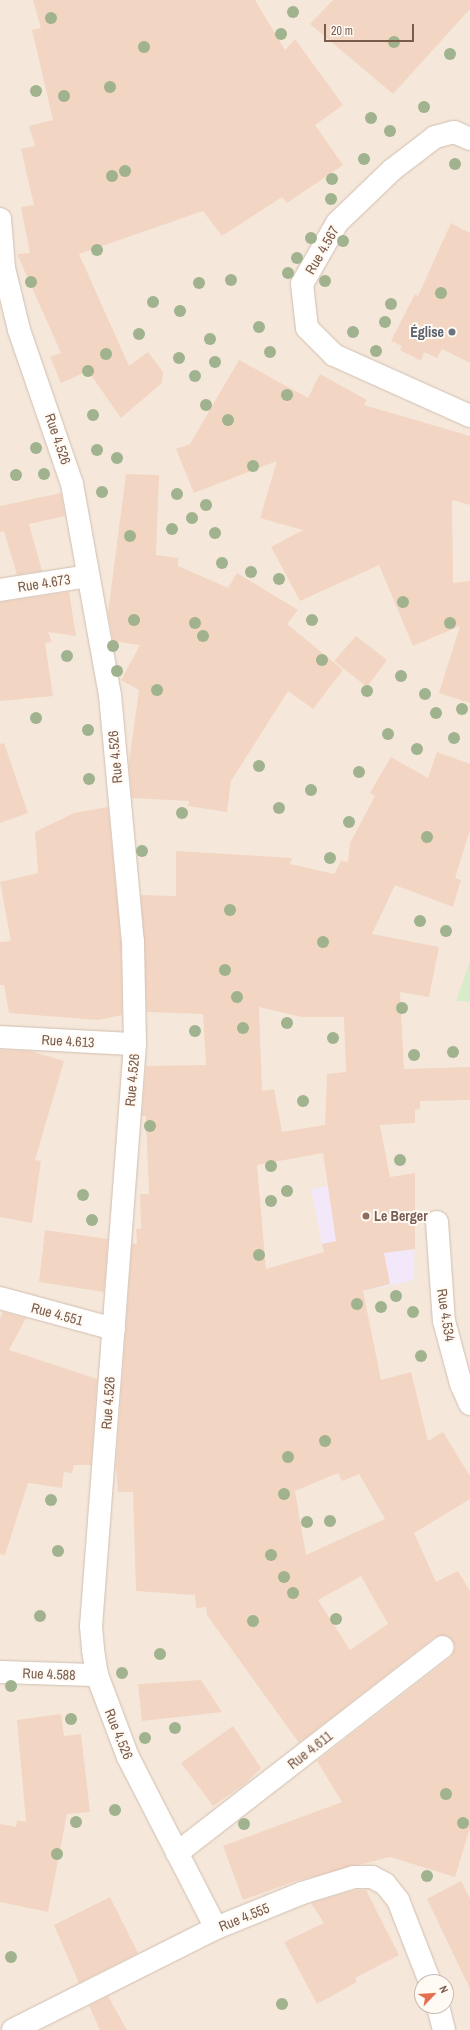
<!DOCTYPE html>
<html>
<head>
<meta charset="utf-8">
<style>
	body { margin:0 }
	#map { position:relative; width:470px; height:2030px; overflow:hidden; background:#fdf6ec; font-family:"Archivo Narrow",sans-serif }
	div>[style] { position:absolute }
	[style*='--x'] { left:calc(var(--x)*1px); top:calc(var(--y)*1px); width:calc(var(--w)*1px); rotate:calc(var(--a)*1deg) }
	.residential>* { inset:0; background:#f5e8da }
	.education>* { inset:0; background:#f3e8fa }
	.green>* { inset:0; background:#d8ecc9 }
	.building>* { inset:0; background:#f3d5c3 }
	.roads { filter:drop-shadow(0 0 1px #d1beb0) drop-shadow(0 0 1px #d1beb0) }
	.street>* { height:22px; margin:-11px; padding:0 11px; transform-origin:11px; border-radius:11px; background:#fff }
	.trees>* { width:12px; height:12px; margin:-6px; border-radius:50%; background:#a0b28e }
	.dots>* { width:11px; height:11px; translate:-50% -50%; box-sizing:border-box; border:2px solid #fffaf3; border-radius:50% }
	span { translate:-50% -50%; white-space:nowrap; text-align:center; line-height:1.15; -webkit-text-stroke:4px #fffaf3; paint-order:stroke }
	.street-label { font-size:14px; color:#7a5c4d }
	.worship-label { font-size:14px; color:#5b616d; font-weight:700 }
	.right { translate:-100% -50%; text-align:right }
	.education-label { font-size:14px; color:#785e54; font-weight:700 }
	.left { translate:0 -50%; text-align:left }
	.north { position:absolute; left:414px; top:1974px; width:40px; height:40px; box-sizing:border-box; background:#fffaf3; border:1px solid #cabbb1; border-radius:50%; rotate:65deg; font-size:11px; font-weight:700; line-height:16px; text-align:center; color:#7a5c4d }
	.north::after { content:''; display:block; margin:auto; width:14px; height:18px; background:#e76f51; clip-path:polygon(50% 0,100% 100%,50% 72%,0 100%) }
	.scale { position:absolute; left:324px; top:24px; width:90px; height:18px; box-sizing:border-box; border:2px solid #7a5c4d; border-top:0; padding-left:5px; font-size:12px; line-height:14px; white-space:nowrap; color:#7a5c4d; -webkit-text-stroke:3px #fffaf3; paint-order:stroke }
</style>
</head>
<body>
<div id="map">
	<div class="residential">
		<i style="clip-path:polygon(evenodd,0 0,470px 0,470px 2030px,0 2030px,0 0,422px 1982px,446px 1982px,446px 2006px,422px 2006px,422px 1982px)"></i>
	</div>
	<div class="education">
		<i style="clip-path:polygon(415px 1173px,414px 1280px,333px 1298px,311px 1189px)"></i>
	</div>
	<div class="green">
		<i style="clip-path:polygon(470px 961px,470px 1002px,456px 1001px)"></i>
	</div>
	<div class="building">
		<i style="clip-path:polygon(33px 0,255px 0,285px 50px,295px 39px,343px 105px,315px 125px,343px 165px,287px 203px,282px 197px,222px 236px,203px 211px,79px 254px,129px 366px,148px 352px,163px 372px,162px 383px,121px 418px,88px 371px,61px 383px,50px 357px,61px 353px,17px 254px,30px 253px,21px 207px,34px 205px,21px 149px,35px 146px,29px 126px,53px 120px,32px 30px,41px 28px)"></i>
		<i style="clip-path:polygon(333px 0,470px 0,470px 9px,393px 94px,310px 24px)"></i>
		<i style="clip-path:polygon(451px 223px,470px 233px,470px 363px,442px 349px,437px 358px,424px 352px,421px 361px,400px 350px,402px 346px,391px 341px,415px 294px,418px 296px)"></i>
		<i style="clip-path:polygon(239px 360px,308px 398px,320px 374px,367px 400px,364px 405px,470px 436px,470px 505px,452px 500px,453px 583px,470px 581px,470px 703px,439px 693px,460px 626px,413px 646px,379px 565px,300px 601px,271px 547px,303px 530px,260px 518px,277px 461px,194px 493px,176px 449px,190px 444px)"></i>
		<i style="clip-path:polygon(126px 474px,159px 475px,156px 555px,178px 558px,178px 566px,228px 588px,237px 573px,298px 610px,287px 624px,343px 670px,313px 709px,288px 691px,231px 781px,227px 812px,188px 806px,189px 801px,132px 798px,129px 762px,139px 690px,121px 680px,140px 645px,113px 641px,108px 613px)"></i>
		<i style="clip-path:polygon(61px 493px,65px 516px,29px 524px,42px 571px,17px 575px,4px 531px,0 532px,0 506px)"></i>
		<i style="clip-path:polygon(69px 592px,76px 636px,48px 632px,52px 642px,45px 643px,53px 696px,0 701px,0 602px)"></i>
		<i style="clip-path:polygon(356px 636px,387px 660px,367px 687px,334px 661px)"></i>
		<i style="clip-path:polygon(4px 743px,28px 813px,0 823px,0 744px)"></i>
		<i style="clip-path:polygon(evenodd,437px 752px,470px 764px,470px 830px,455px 878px,461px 880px,453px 907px,395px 885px,372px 934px,439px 947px,429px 997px,400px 992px,404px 1069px,470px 1067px,470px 1100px,420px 1101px,420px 1109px,415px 1110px,415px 1123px,380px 1125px,390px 1177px,415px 1173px,415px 1249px,384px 1253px,390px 1284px,363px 1291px,381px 1380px,411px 1372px,428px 1441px,443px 1432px,470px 1476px,470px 1499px,414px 1533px,436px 1582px,458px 1571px,470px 1591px,470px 1828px,455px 1877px,390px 1857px,296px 1881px,243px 1900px,223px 1846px,342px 1802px,317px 1761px,451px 1657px,455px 1646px,448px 1636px,435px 1637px,299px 1743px,207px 1615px,206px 1607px,196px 1608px,195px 1595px,136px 1591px,133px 1492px,118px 1492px,116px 1466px,132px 1243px,137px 1244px,136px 1229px,141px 1229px,140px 1194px,149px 1194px,146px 1116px,142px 1116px,146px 1066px,206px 1065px,203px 1014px,147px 1012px,141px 895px,176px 896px,176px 851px,292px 858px,290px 864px,334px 874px,341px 861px,348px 862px,350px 843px,375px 796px,370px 793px,391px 757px,428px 778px,437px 752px,259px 1007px,302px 1017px,344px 1017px,346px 1072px,327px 1074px,325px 1125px,282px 1132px,274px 1089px,262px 1091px,259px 1007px,437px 752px,323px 1153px,336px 1241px,322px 1244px,324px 1252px,266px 1269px,257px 1165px,323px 1153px,437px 752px,338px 1473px,342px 1481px,359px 1474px,385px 1519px,306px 1555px,295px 1491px,338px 1473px,437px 752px,361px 1576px,388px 1624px,350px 1650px,318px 1600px,361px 1576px)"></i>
		<i style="clip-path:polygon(108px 807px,121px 942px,122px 1015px,98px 1020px,9px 1013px,4px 985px,0 985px,0 942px,11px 941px,0 882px,38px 873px,35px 832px,74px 813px)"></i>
		<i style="clip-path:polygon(0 1050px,30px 1051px,64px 1061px,35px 1160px,41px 1161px,32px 1223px,0 1217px)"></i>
		<i style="clip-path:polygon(45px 1230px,108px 1239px,104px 1292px,39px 1282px)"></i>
		<i style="clip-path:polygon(3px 1312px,26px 1318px,9px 1350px,97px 1379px,91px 1465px,74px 1465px,72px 1473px,64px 1472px,62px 1488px,28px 1483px,5px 1555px,0 1554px,0 1318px)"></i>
		<i style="clip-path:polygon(201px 1680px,222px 1712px,142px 1721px,138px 1684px)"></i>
		<i style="clip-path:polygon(61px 1714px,64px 1736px,81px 1734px,90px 1812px,67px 1814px,48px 1912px,0 1902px,0 1824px,16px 1827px,17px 1820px,26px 1822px,17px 1720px)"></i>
		<i style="clip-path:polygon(233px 1726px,261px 1768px,245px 1784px,213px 1806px,181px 1763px)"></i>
		<i style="clip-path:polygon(461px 1881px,470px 1899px,470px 1989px,427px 1899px)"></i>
		<i style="clip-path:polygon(356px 1890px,366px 1890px,399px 1955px,355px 1978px,357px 1982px,317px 2004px,284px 1942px,324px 1923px,311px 1903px)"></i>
		<i style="clip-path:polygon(110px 1897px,138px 1953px,79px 1983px,54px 1925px)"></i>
		<i style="clip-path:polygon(108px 1996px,127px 2030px,100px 2030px,89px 2006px)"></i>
	</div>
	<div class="roads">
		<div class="street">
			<i style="--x:470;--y:139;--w:17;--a:-156"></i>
			<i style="--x:454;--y:132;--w:20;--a:165"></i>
			<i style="--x:435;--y:137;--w:54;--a:142.5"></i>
			<i style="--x:392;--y:170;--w:76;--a:136.1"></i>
			<i style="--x:337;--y:223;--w:70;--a:119.8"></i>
			<i style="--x:302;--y:284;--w:44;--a:83.5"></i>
			<i style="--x:307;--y:328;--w:38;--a:45"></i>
			<i style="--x:334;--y:355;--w:149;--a:24.2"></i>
			<i style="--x:0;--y:219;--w:49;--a:85.3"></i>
			<i style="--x:4;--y:268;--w:64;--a:76.4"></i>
			<i style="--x:19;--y:330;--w:163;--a:71"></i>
			<i style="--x:72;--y:484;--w:214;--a:79.8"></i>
			<i style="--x:110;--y:695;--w:247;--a:84.7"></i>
			<i style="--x:133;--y:941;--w:103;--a:88.9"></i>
			<i style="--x:135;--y:1044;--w:584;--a:94.32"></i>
			<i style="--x:91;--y:1626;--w:24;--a:85"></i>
			<i style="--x:93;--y:1650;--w:25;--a:81"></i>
			<i style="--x:97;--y:1675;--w:88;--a:69.3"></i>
			<i style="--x:128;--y:1757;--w:192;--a:62.8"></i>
			<i style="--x:0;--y:590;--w:89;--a:-9"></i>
			<i style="--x:0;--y:1037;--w:135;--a:3"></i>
			<i style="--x:437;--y:1222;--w:99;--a:86"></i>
			<i style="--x:444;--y:1321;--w:65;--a:74.9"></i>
			<i style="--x:461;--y:1384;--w:22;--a:66"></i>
			<i style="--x:0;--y:1298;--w:118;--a:15.2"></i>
			<i style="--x:0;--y:1672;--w:97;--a:1.8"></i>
			<i style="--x:177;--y:1853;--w:336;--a:-37.8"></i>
			<i style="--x:438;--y:2006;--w:25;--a:76"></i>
			<i style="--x:13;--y:2030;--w:227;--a:-26.7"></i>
			<i style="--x:216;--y:1928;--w:93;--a:-22.1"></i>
			<i style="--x:302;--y:1893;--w:54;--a:-17.1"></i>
			<i style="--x:354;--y:1877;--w:18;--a:0"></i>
			<i style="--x:372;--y:1877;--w:15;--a:28"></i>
			<i style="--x:385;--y:1884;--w:21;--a:51"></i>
			<i style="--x:398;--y:1900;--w:88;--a:68.7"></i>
		</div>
	</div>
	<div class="trees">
		<i style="left:293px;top:12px"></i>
		<i style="left:51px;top:18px"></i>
		<i style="left:281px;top:34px"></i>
		<i style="left:394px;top:42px"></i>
		<i style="left:144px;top:47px"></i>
		<i style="left:450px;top:54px"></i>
		<i style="left:110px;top:87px"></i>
		<i style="left:36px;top:91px"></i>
		<i style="left:64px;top:96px"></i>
		<i style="left:424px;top:107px"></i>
		<i style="left:371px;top:118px"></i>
		<i style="left:390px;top:131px"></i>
		<i style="left:364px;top:159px"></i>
		<i style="left:455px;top:164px"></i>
		<i style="left:125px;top:171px"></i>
		<i style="left:112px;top:176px"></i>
		<i style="left:332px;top:179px"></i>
		<i style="left:331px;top:199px"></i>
		<i style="left:311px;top:238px"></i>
		<i style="left:343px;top:241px"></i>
		<i style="left:97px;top:250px"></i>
		<i style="left:297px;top:258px"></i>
		<i style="left:288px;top:273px"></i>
		<i style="left:231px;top:280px"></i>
		<i style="left:325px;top:281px"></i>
		<i style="left:31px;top:282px"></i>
		<i style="left:199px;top:283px"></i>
		<i style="left:441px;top:293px"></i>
		<i style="left:153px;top:302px"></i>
		<i style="left:391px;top:304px"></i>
		<i style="left:180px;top:311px"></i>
		<i style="left:385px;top:322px"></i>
		<i style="left:259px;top:327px"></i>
		<i style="left:353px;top:332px"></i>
		<i style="left:139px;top:334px"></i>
		<i style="left:210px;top:339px"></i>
		<i style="left:376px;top:351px"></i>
		<i style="left:270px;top:352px"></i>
		<i style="left:106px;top:354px"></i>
		<i style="left:179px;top:358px"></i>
		<i style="left:215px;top:362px"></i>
		<i style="left:88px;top:371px"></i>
		<i style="left:195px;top:376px"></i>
		<i style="left:287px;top:395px"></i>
		<i style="left:206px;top:405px"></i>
		<i style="left:93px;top:415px"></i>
		<i style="left:228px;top:420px"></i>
		<i style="left:36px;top:448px"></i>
		<i style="left:97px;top:450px"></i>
		<i style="left:117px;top:458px"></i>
		<i style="left:253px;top:466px"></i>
		<i style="left:44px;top:474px"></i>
		<i style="left:16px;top:475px"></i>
		<i style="left:102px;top:492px"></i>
		<i style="left:177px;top:494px"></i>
		<i style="left:206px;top:505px"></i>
		<i style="left:192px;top:518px"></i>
		<i style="left:172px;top:529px"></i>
		<i style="left:215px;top:533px"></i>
		<i style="left:130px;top:536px"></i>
		<i style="left:222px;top:563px"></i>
		<i style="left:251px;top:572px"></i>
		<i style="left:279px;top:579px"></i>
		<i style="left:403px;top:602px"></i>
		<i style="left:134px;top:620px"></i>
		<i style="left:312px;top:620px"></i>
		<i style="left:195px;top:623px"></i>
		<i style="left:450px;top:623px"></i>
		<i style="left:203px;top:636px"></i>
		<i style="left:113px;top:646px"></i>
		<i style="left:67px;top:656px"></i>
		<i style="left:322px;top:660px"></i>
		<i style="left:117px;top:671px"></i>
		<i style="left:401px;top:676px"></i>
		<i style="left:157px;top:690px"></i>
		<i style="left:367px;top:691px"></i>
		<i style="left:425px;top:694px"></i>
		<i style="left:462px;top:709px"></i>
		<i style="left:436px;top:713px"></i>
		<i style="left:36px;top:718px"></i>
		<i style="left:88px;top:730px"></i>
		<i style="left:388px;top:734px"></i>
		<i style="left:454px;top:738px"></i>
		<i style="left:417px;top:749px"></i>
		<i style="left:259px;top:766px"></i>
		<i style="left:359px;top:772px"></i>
		<i style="left:89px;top:779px"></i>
		<i style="left:311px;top:790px"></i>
		<i style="left:279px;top:808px"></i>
		<i style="left:182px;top:813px"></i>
		<i style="left:349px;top:822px"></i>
		<i style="left:427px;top:837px"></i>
		<i style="left:142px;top:851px"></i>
		<i style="left:330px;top:858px"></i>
		<i style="left:230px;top:910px"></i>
		<i style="left:420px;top:921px"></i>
		<i style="left:446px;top:931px"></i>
		<i style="left:323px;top:942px"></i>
		<i style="left:225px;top:970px"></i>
		<i style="left:237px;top:997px"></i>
		<i style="left:402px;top:1008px"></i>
		<i style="left:287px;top:1023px"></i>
		<i style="left:243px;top:1028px"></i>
		<i style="left:195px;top:1031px"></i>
		<i style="left:333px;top:1038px"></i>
		<i style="left:453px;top:1052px"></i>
		<i style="left:414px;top:1055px"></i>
		<i style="left:303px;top:1101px"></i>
		<i style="left:150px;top:1126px"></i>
		<i style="left:400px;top:1160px"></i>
		<i style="left:271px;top:1166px"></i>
		<i style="left:287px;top:1191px"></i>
		<i style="left:83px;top:1195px"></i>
		<i style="left:271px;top:1201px"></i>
		<i style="left:92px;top:1220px"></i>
		<i style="left:259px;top:1255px"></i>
		<i style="left:396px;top:1296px"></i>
		<i style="left:357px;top:1304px"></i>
		<i style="left:381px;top:1307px"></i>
		<i style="left:413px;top:1312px"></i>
		<i style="left:421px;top:1356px"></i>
		<i style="left:325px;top:1441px"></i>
		<i style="left:288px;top:1457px"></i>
		<i style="left:284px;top:1494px"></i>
		<i style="left:51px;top:1500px"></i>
		<i style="left:330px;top:1521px"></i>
		<i style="left:307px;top:1522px"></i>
		<i style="left:58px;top:1551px"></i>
		<i style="left:271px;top:1555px"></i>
		<i style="left:284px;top:1577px"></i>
		<i style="left:293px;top:1593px"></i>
		<i style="left:40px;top:1616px"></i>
		<i style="left:336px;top:1619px"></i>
		<i style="left:253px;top:1621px"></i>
		<i style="left:160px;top:1654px"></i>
		<i style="left:122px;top:1673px"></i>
		<i style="left:11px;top:1686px"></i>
		<i style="left:71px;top:1719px"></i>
		<i style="left:175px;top:1728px"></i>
		<i style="left:145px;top:1738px"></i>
		<i style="left:446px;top:1794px"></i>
		<i style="left:115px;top:1810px"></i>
		<i style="left:76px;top:1822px"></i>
		<i style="left:463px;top:1823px"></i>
		<i style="left:244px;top:1824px"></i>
		<i style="left:57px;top:1854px"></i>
		<i style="left:427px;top:1876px"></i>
		<i style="left:11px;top:1957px"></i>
		<i style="left:282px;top:2004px"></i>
	</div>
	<div class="dots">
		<i style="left:452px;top:332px;background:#6b7280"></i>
		<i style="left:366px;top:1216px;background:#8d6e63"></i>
	</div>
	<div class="street-label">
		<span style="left:322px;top:250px;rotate:-60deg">Rue 4.567</span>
		<span style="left:58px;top:439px;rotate:71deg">Rue 4.526</span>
		<span style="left:44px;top:583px;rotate:-9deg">Rue 4.673</span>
		<span style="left:115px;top:757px;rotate:-95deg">Rue 4.526</span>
		<span style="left:68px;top:1041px;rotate:3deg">Rue 4.613</span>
		<span style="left:132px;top:1080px;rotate:-85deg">Rue 4.526</span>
		<span style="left:57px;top:1314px;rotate:15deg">Rue 4.551</span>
		<span style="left:446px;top:1315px;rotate:81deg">Rue 4.534</span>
		<span style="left:108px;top:1403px;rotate:-86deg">Rue 4.526</span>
		<span style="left:49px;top:1674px;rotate:2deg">Rue 4.588</span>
		<span style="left:119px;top:1734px;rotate:68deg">Rue 4.526</span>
		<span style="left:310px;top:1750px;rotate:-38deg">Rue 4.611</span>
		<span style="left:244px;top:1917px;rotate:-22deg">Rue 4.555</span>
	</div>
	<div class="worship-label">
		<span class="right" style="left:444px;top:332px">Église</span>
	</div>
	<div class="education-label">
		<span class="left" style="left:374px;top:1216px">Le Berger</span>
	</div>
	<div class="north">N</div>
	<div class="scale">20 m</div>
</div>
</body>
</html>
